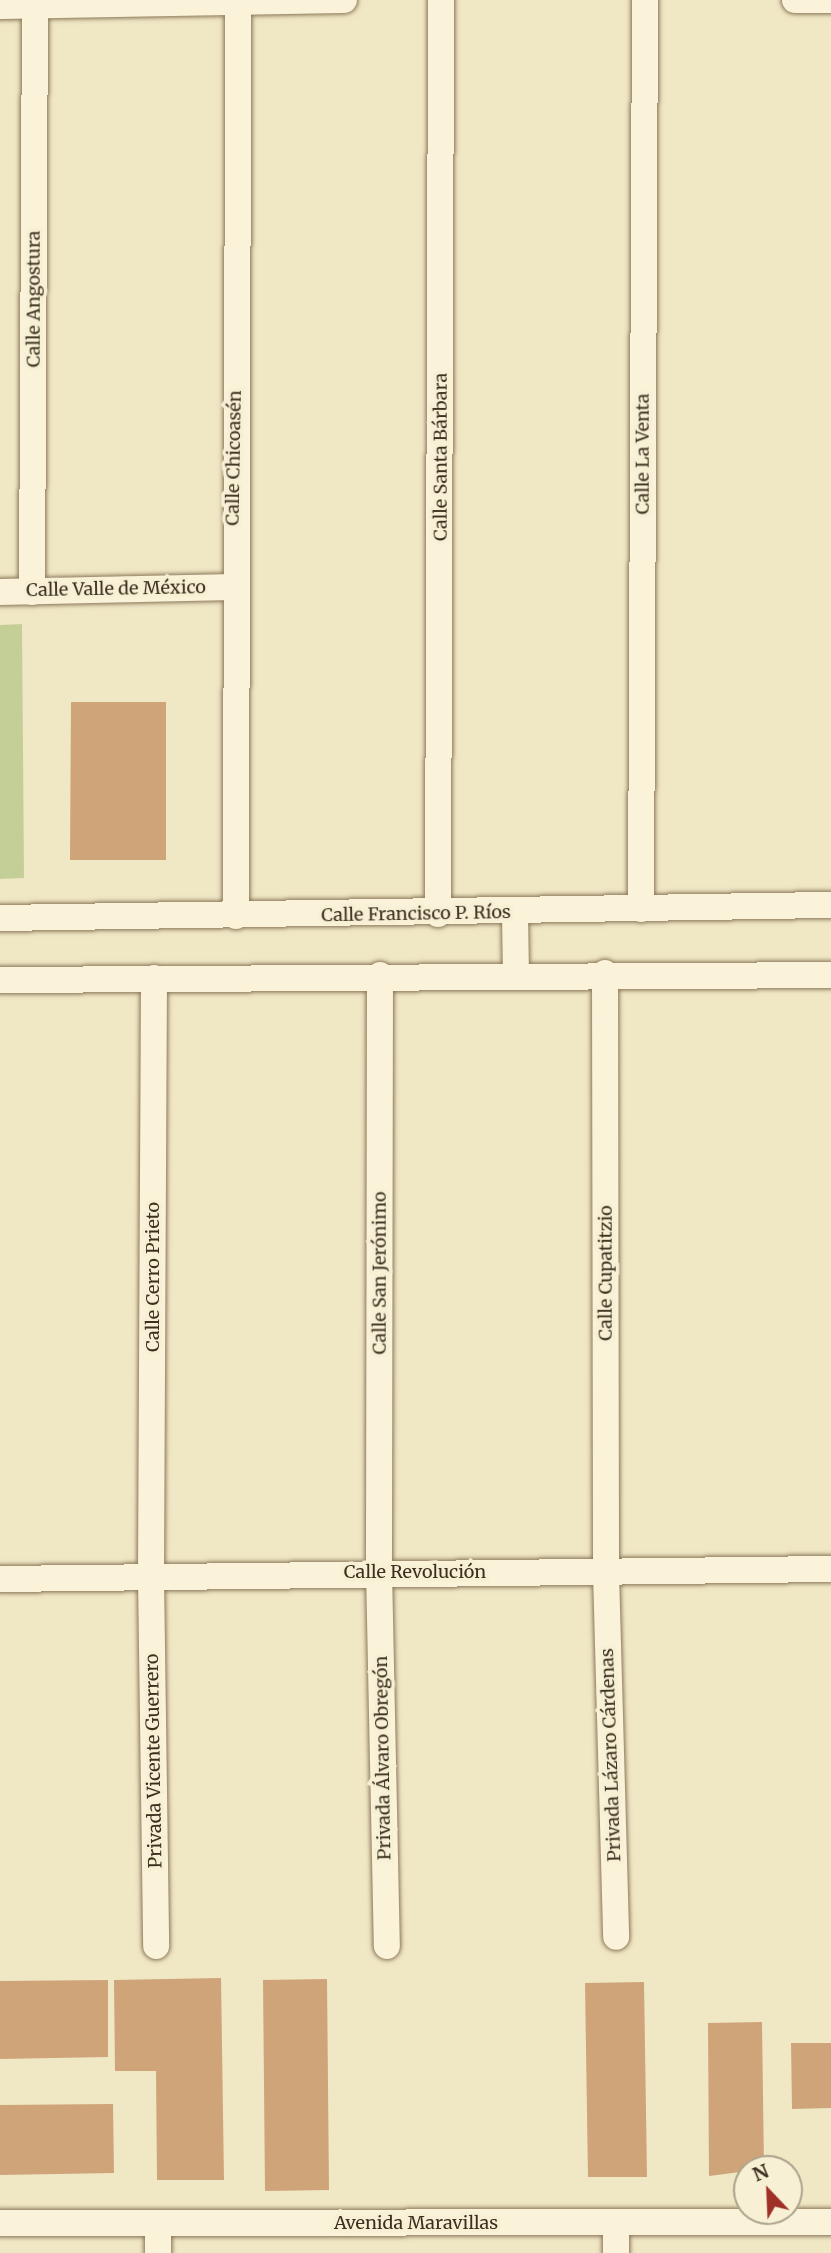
<!DOCTYPE html>
<html>
<head>
<meta charset="utf-8">
<style>
	body { margin:0 }
	#map { position:relative; width:831px; height:2253px; overflow:hidden; background:#f0e7c5; font-family:Merriweather,serif }
	div>[style] { position:absolute }
	[style*='--x'] { left:calc(var(--x)*1px); top:calc(var(--y)*1px); width:calc(var(--w)*1px); rotate:calc(var(--a)*1deg) }
	.green>* { inset:0; background:#c4cf98 }
	.building>* { inset:0; background:#d0a479 }
	.roads { filter:drop-shadow(0 0 2px #8c795a) drop-shadow(0 0 2px #8c795a) }
	.minor>* { height:26px; margin:-13px; padding:0 13px; transform-origin:13px; border-radius:13px; background:#faf3d9 }
	span { translate:-50% -50%; white-space:nowrap; text-align:center; line-height:1.15; -webkit-text-stroke:7px #f7f0d5; paint-order:stroke }
	.street-label { font-size:18px; color:#3b2f1e }
	.north { position:absolute; left:733px; top:2155px; width:70px; height:70px; box-sizing:border-box; background:#f7f0d5; border:2px solid #aca38c; border-radius:50%; rotate:337deg; font-size:19px; font-weight:700; line-height:28px; text-align:center; color:#3b2f1e }
	.north::after { content:''; display:block; margin:auto; width:24px; height:32px; background:#9e3027; clip-path:polygon(50% 0,100% 100%,50% 72%,0 100%) }
</style>
</head>
<body>
<div id="map">
	<div class="green">
		<i style="clip-path:polygon(22px 624px,24px 878px,0 879px,0 625px)"></i>
	</div>
	<div class="building">
		<i style="clip-path:polygon(71px 702px,166px 702px,166px 860px,70px 860px)"></i>
		<i style="clip-path:polygon(221px 1978px,224px 2180px,157px 2180px,156px 2071px,115px 2071px,114px 1980px)"></i>
		<i style="clip-path:polygon(327px 1979px,329px 2190px,265px 2191px,263px 1980px)"></i>
		<i style="clip-path:polygon(108px 1980px,108px 2057px,0 2059px,0 1981px)"></i>
		<i style="clip-path:polygon(644px 1982px,647px 2177px,588px 2177px,585px 1983px)"></i>
		<i style="clip-path:polygon(762px 2022px,764px 2169px,709px 2176px,708px 2023px)"></i>
		<i style="clip-path:polygon(791px 2043px,831px 2043px,831px 2108px,792px 2109px)"></i>
		<i style="clip-path:polygon(113px 2104px,114px 2173px,0 2175px,0 2105px)"></i>
	</div>
	<div class="roads">
		<div class="minor">
			<i style="--x:795;--y:0;--w:36;--a:0"></i>
			<i style="--x:0;--y:6;--w:344;--a:-1"></i>
			<i style="--x:0;--y:592;--w:233;--a:-1.2"></i>
			<i style="--x:32;--y:592;--w:592;--a:-89.71"></i>
			<i style="--x:641;--y:909;--w:909;--a:-89.75"></i>
			<i style="--x:515;--y:913;--w:61;--a:89.1"></i>
			<i style="--x:438;--y:914;--w:914;--a:-89.81"></i>
			<i style="--x:236;--y:916;--w:916;--a:-89.87"></i>
			<i style="--x:0;--y:918;--w:831;--a:-0.9"></i>
			<i style="--x:605;--y:973;--w:600;--a:89.9"></i>
			<i style="--x:606;--y:1573;--w:364;--a:88.4"></i>
			<i style="--x:380;--y:975;--w:596;--a:90.1"></i>
			<i style="--x:379;--y:1571;--w:375;--a:88.8"></i>
			<i style="--x:154;--y:978;--w:598;--a:90.29"></i>
			<i style="--x:151;--y:1576;--w:370;--a:89.2"></i>
			<i style="--x:0;--y:980;--w:831;--a:-0.34"></i>
			<i style="--x:0;--y:1579;--w:831;--a:-0.69"></i>
			<i style="--x:0;--y:2223;--w:831;--a:-0.07"></i>
			<i style="--x:158;--y:2223;--w:30;--a:90"></i>
			<i style="--x:616;--y:2223;--w:30;--a:90"></i>
		</div>
	</div>
	<div class="street-label">
		<span style="left:34px;top:299px;rotate:-90deg">Calle Angostura</span>
		<span style="left:643px;top:454px;rotate:-90deg">Calle La Venta</span>
		<span style="left:441px;top:457px;rotate:-90deg">Calle Santa Bárbara</span>
		<span style="left:234px;top:458px;rotate:-89deg">Calle Chicoasén</span>
		<span style="left:116px;top:589px;rotate:-1deg">Calle Valle de México</span>
		<span style="left:416px;top:914px;rotate:-1deg">Calle Francisco P. Ríos</span>
		<span style="left:380px;top:1273px;rotate:-90deg">Calle San Jerónimo</span>
		<span style="left:606px;top:1273px;rotate:-90deg">Calle Cupatitzio</span>
		<span style="left:153px;top:1277px;rotate:-90deg">Calle Cerro Prieto</span>
		<span style="left:415px;top:1572px">Calle Revolución</span>
		<span style="left:611px;top:1755px;rotate:-92deg">Privada Lázaro Cárdenas</span>
		<span style="left:383px;top:1758px;rotate:-91deg">Privada Álvaro Obregón</span>
		<span style="left:154px;top:1761px;rotate:-91deg">Privada Vicente Guerrero</span>
		<span style="left:416px;top:2223px">Avenida Maravillas</span>
	</div>
	<div class="north">N</div>
</div>
</body>
</html>
